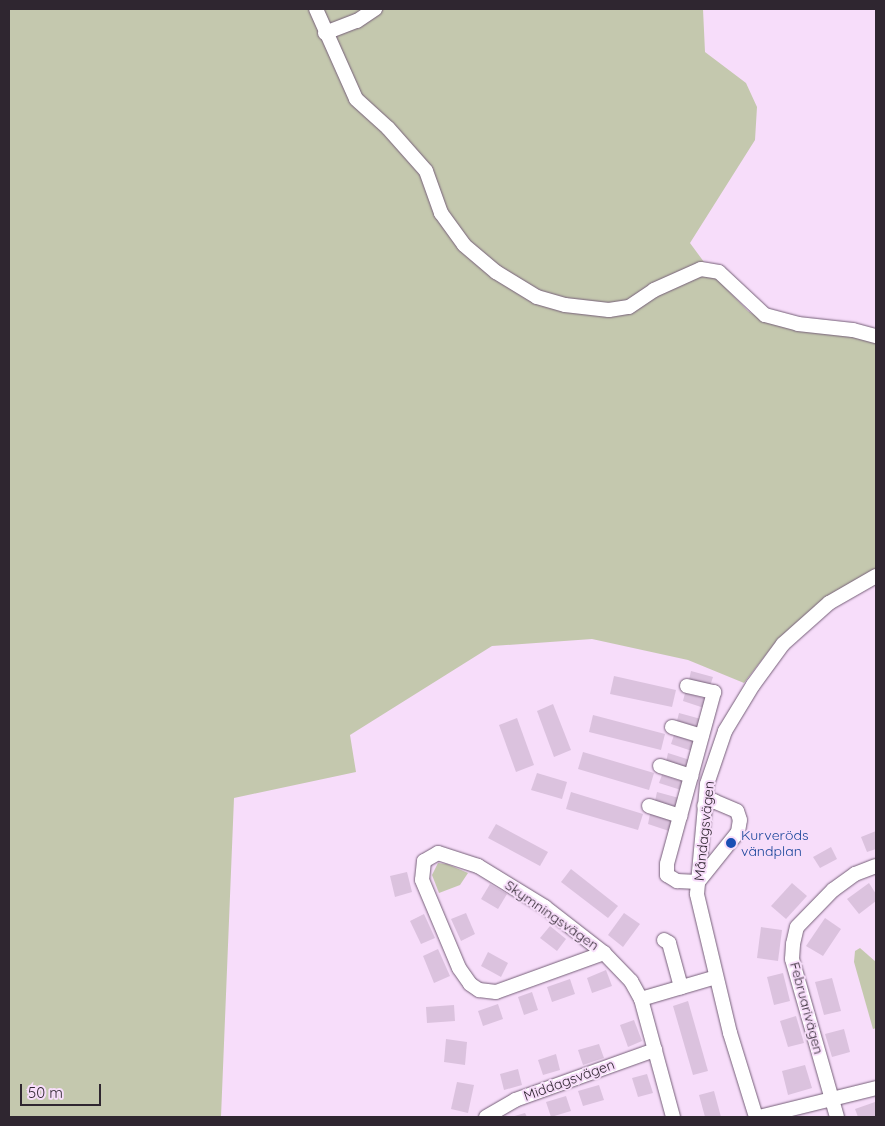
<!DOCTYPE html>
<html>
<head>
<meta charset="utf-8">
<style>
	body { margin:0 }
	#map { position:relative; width:885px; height:1126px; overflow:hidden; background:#f7ddfa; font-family:Quicksand,sans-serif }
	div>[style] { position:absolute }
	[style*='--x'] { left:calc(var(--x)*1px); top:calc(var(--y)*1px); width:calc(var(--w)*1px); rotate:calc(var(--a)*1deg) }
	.green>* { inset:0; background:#c4c8ae }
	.building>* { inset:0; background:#dbc2de }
	.roads { filter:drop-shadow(0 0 1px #755f78) drop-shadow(0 0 1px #755f78) }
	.minor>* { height:14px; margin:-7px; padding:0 7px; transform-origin:7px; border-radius:7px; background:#fff }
	.dots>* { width:14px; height:14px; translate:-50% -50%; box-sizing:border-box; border:2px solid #f7ddfa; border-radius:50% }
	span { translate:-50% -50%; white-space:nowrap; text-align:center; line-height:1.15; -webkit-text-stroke:4px #f7ddfa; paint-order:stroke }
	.street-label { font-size:14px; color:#2f2630 }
	.transit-label { font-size:14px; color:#164399 }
	.left { translate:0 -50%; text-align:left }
	.frame { position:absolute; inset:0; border:10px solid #2f2630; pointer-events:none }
	.scale { position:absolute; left:20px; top:1084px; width:81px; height:22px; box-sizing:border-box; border:2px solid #2f2630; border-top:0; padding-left:6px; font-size:15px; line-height:18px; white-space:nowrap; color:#2f2630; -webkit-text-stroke:4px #f7ddfa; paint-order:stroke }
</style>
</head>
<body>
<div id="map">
	<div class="green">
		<i style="clip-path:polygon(9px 9px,703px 9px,705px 52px,746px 83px,757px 107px,755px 140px,690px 243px,715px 277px,748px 311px,763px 320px,876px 341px,876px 569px,812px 609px,778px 639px,744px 683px,688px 660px,592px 639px,492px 646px,350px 735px,356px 772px,234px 798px,221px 1117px,9px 1117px)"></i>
		<i style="clip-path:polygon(438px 863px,447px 864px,468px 873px,460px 885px,439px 893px,432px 875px)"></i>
		<i style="clip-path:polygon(860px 948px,876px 962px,876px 1028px,873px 1029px,854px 962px,855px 951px)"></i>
	</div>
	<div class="building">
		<i style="clip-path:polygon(691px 671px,713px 677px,710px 686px,689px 680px)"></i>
		<i style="clip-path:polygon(614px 676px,676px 690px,672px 707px,610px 694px)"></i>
		<i style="clip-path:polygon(685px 693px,707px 699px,704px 708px,683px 701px)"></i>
		<i style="clip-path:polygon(553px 704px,571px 750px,554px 757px,537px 711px)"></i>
		<i style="clip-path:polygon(679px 713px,701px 719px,699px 727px,677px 721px)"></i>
		<i style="clip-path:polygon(593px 715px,665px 734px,661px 750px,589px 732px)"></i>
		<i style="clip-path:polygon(517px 718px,534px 765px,516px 772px,499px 725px)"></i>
		<i style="clip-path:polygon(674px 735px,695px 742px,692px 751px,671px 744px)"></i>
		<i style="clip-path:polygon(583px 752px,654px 773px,649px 790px,578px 769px)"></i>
		<i style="clip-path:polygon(668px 753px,690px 760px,687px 769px,666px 762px)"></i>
		<i style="clip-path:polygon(537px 773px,567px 782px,562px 799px,531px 790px)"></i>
		<i style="clip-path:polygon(662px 775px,684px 782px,681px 790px,659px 783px)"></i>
		<i style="clip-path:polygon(571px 792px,643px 814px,638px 830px,566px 809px)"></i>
		<i style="clip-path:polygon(657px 792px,679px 798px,677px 807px,655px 801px)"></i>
		<i style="clip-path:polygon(650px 814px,672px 821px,669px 831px,648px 824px)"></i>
		<i style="clip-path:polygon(496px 824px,548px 852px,540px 866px,488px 838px)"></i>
		<i style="clip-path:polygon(876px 831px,876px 849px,867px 852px,861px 837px)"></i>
		<i style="clip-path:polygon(831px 847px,837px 859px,820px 868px,813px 857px)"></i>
		<i style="clip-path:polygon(571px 869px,618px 906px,608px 918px,561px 882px)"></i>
		<i style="clip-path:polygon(407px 872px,412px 892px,395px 897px,390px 876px)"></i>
		<i style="clip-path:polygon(792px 883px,807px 896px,786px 919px,771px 906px)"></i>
		<i style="clip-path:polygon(869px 883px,876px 894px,876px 901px,859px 914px,847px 899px)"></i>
		<i style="clip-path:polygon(490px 884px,507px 894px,498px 909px,481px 899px)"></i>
		<i style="clip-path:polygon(466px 913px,475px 934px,461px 941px,451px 919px)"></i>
		<i style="clip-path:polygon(624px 913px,640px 924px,623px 947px,608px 935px)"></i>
		<i style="clip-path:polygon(424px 914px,435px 938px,421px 944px,410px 921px)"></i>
		<i style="clip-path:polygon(825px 918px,841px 929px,823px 956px,806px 946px)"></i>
		<i style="clip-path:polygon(550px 926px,566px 939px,557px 951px,540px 938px)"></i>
		<i style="clip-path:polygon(761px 927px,782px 930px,778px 961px,757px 958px)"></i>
		<i style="clip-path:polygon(438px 949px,450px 976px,434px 983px,423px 956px)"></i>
		<i style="clip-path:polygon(488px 952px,508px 963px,501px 977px,481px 966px)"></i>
		<i style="clip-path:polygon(606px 970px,612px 986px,592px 993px,587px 978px)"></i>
		<i style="clip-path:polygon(783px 973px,790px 1001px,774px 1005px,767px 977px)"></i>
		<i style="clip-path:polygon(832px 978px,841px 1011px,824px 1015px,815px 982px)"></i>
		<i style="clip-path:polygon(570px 979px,575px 994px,552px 1002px,547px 987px)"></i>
		<i style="clip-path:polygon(532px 992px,538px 1010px,524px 1015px,518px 997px)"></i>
		<i style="clip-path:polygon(688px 1001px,708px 1071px,693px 1075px,673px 1006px)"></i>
		<i style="clip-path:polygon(498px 1004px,503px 1019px,483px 1026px,478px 1011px)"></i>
		<i style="clip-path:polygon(454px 1005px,455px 1021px,427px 1023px,426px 1007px)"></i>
		<i style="clip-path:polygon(796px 1016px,804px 1043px,788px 1047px,780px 1021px)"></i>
		<i style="clip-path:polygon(634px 1020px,642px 1041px,628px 1047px,620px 1025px)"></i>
		<i style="clip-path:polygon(844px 1029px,850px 1052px,832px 1057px,825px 1034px)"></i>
		<i style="clip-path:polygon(446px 1039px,467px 1042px,465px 1065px,444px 1062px)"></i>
		<i style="clip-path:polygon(599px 1044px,604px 1058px,583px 1065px,578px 1050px)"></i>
		<i style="clip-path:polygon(556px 1054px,560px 1070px,543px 1075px,538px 1060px)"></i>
		<i style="clip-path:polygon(805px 1065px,812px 1088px,788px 1095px,782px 1071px)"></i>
		<i style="clip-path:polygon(518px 1069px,522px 1085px,504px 1090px,500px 1074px)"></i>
		<i style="clip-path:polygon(647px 1074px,653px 1093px,638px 1097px,632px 1078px)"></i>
		<i style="clip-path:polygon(457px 1082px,474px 1085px,468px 1113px,451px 1109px)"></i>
		<i style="clip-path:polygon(599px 1085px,604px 1100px,583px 1106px,578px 1091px)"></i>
		<i style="clip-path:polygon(714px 1091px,721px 1117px,705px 1117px,699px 1095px)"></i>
		<i style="clip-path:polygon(566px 1096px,571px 1111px,551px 1117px,546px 1102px)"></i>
		<i style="clip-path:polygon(875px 1102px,876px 1117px,858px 1117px,855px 1109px)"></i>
		<i style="clip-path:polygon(525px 1113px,527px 1117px,511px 1117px)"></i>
	</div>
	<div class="roads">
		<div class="minor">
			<i style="--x:316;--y:9;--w:98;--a:66"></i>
			<i style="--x:356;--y:99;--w:43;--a:42.2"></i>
			<i style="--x:388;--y:128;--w:57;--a:48.5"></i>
			<i style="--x:426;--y:171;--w:45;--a:70.3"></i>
			<i style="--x:441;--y:213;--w:39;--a:54"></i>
			<i style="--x:464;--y:245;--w:42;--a:40.2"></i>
			<i style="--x:496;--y:272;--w:48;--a:31.4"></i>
			<i style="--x:537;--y:297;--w:29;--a:16"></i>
			<i style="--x:565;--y:305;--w:44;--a:6.5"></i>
			<i style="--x:609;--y:310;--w:20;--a:-9"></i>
			<i style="--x:629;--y:307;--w:30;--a:-34"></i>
			<i style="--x:654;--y:290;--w:51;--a:-24.1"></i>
			<i style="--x:701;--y:269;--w:18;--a:9"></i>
			<i style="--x:719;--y:272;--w:63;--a:43.1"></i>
			<i style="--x:765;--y:315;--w:34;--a:15"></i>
			<i style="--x:798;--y:324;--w:55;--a:6.2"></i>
			<i style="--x:853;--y:330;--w:24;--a:15"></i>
			<i style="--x:325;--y:33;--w:34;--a:-21"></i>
			<i style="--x:357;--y:21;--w:22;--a:-34"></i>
			<i style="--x:687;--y:686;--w:28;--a:13"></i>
			<i style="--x:714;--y:692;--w:178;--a:105.3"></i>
			<i style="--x:667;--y:864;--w:11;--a:90"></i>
			<i style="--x:667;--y:875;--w:12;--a:31"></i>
			<i style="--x:677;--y:881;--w:21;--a:3"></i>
			<i style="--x:698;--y:882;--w:64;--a:-51.3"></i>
			<i style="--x:738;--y:832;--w:12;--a:-81"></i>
			<i style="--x:740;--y:820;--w:9;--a:-108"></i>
			<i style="--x:737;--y:811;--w:25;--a:-157"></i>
			<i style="--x:714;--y:801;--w:11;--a:153"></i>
			<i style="--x:672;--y:727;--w:31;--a:17"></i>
			<i style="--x:660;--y:766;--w:33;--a:18"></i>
			<i style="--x:649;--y:806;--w:33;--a:18"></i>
			<i style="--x:664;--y:940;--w:6;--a:31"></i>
			<i style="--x:669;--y:943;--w:46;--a:74.7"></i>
			<i style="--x:604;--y:953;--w:75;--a:-142.1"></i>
			<i style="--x:545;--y:907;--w:79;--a:-148.5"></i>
			<i style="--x:478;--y:866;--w:42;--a:-162"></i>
			<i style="--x:438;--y:853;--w:16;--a:150"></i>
			<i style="--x:424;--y:861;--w:19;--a:96"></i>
			<i style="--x:422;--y:880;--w:95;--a:67.2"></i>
			<i style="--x:459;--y:968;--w:19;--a:55"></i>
			<i style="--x:470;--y:984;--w:11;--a:34"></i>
			<i style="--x:479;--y:990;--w:17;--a:7"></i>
			<i style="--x:496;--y:992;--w:115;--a:-19.9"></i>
			<i style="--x:604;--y:953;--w:39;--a:46"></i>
			<i style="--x:631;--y:981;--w:21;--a:61"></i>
			<i style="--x:641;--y:999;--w:78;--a:-16.3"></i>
			<i style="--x:641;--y:999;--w:122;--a:74.8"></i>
			<i style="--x:486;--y:1117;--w:34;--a:-30"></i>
			<i style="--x:515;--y:1100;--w:149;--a:-19.7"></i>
			<i style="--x:756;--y:1117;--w:88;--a:-107.2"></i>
			<i style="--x:730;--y:1033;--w:143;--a:-103.4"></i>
			<i style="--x:697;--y:894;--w:110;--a:-84.8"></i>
			<i style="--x:707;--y:784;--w:56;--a:-71.2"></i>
			<i style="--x:725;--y:731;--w:54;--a:-58.7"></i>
			<i style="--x:753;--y:685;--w:51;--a:-53.8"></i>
			<i style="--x:783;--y:644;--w:62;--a:-41.7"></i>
			<i style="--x:829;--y:603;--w:54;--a:-29.9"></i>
			<i style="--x:759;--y:1117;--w:121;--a:-13.9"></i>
			<i style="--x:837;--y:1117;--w:164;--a:-105.9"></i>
			<i style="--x:792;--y:959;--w:15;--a:-86"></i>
			<i style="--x:793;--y:944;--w:17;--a:-77"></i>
			<i style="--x:797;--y:927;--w:52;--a:-45.8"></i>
			<i style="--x:833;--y:890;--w:27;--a:-36"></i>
			<i style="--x:855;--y:874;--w:22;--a:-21"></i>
		</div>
	</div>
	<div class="dots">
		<i style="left:731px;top:843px;background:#1a4fb4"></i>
	</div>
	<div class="street-label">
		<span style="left:704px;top:831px;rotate:-84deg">Måndagsvägen</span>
		<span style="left:552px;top:915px;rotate:35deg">Skymningsvägen</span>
		<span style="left:807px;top:1008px;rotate:75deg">Februarivägen</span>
		<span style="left:569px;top:1080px;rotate:-20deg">Middagsvägen</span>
	</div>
	<div class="transit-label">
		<span class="left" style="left:741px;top:843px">Kurveröds<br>vändplan</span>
	</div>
	<div class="frame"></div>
	<div class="scale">50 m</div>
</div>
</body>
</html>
